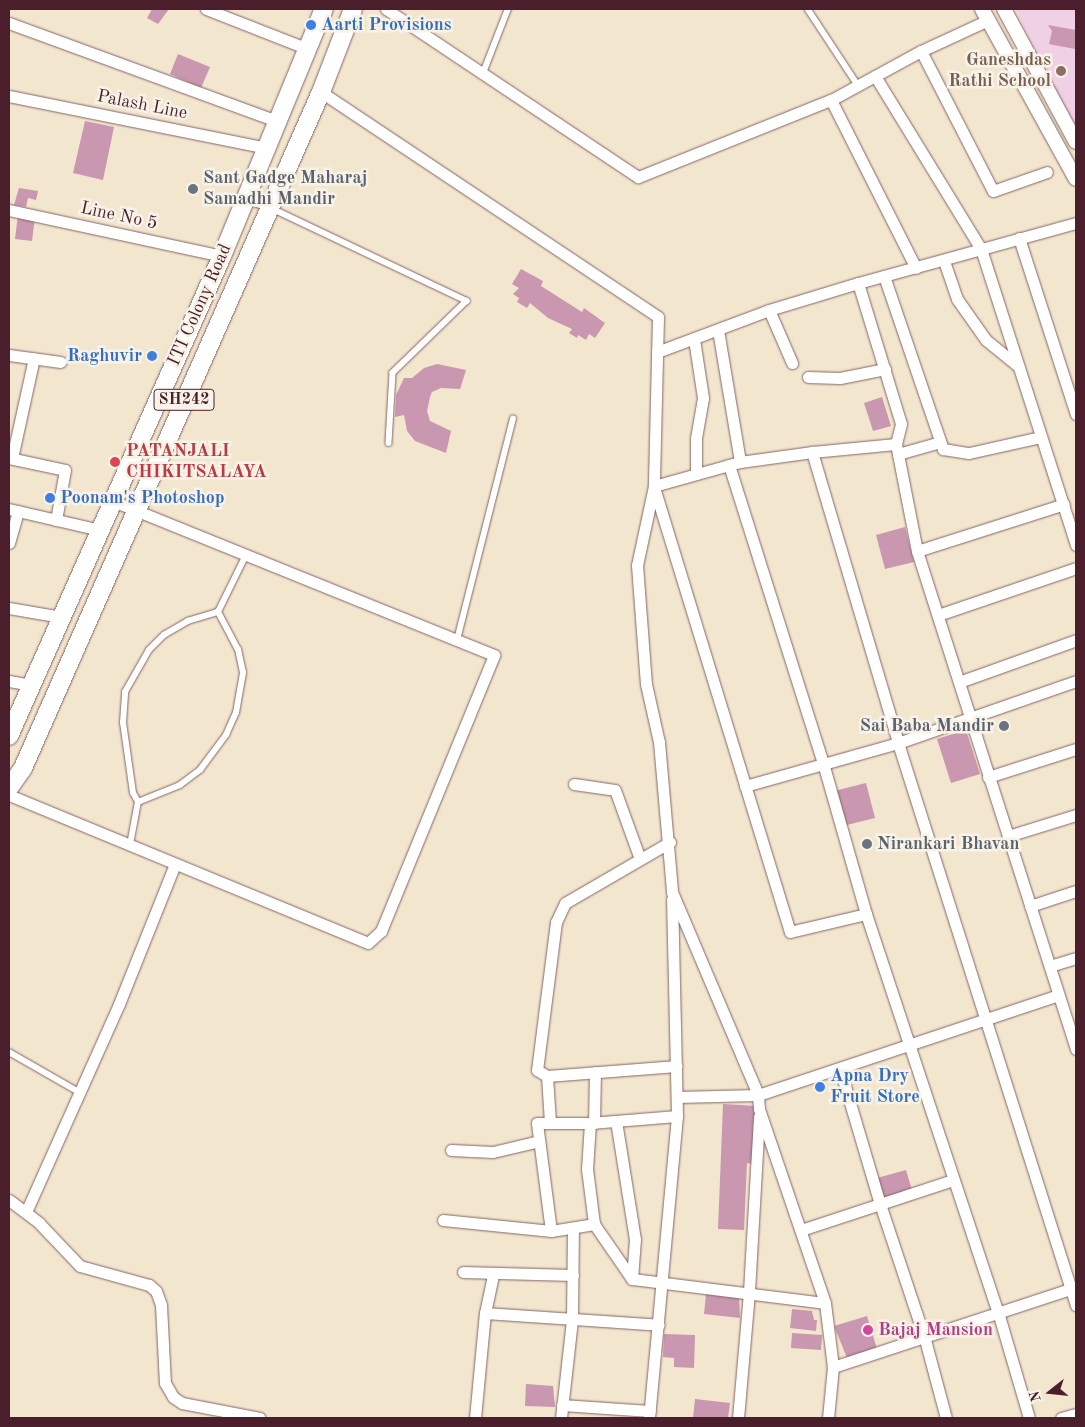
<!DOCTYPE html>
<html>
<head>
<meta charset="utf-8">
<style>
	body { margin:0 }
	#map { position:relative; width:1085px; height:1427px; overflow:hidden; background:#f3e6cf; font-family:"Old Standard TT",serif }
	div>[style] { position:absolute }
	[style*='--x'] { left:calc(var(--x)*1px); top:calc(var(--y)*1px); width:calc(var(--w)*1px); rotate:calc(var(--a)*1deg) }
	.built>* { inset:0; background:#f0d0e5 }
	.building>* { inset:0; background:#c997b0 }
	.roads { filter:drop-shadow(0 0 1px #856564) drop-shadow(0 0 1px #856564) }
	.service>* { height:5.5px; margin:-2.75px; padding:0 2.75px; transform-origin:2.75px; border-radius:2.75px; background:#fff }
	.minor>* { height:11px; margin:-5.5px; padding:0 5.5px; transform-origin:5.5px; border-radius:5.5px; background:#fff }
	.tertiary>* { height:14px; margin:-7px; padding:0 7px; transform-origin:7px; border-radius:7px; background:#fff }
	.primary>* { height:18px; margin:-9px; padding:0 9px; transform-origin:9px; border-radius:9px; background:#fff }
	.dots>* { width:14px; height:14px; translate:-50% -50%; box-sizing:border-box; border:2px solid #f7f3e8; border-radius:50% }
	span { translate:-50% -50%; white-space:nowrap; text-align:center; line-height:1.15; -webkit-text-stroke:5px #f7f3e8; paint-order:stroke }
	.shield-label span { padding:1px 4px; background:#f7f3e8; border:1px solid; border-radius:4px; -webkit-text-stroke-width:0 }
	.shield-label { font-size:16px; color:#4a1f2b; font-weight:700 }
	.shop-label { font-size:18px; color:#366cbe; font-weight:700 }
	.left { translate:0 -50%; text-align:left }
	.right { translate:-100% -50%; text-align:right }
	.education-label { font-size:18px; color:#785e54; font-weight:700 }
	.street-label { font-size:18px; color:#4a1f2b }
	.worship-label { font-size:18px; color:#5b616d; font-weight:700 }
	.health-label { font-size:18px; color:#be3a42; font-weight:700 }
	.hotel-label { font-size:18px; color:#b23c85; font-weight:700 }
	.frame { position:absolute; inset:0; border:10px solid #4a1f2b; pointer-events:none }
	.north { position:absolute; left:1025px; top:1367px; width:50px; height:50px; -webkit-text-stroke:4px #f7f3e8; paint-order:stroke; rotate:254deg; font-size:14px; font-weight:700; line-height:20px; text-align:center; color:#4a1f2b }
	.north::after { content:''; display:block; margin:auto; width:18px; height:22px; background:#4a1f2b; clip-path:polygon(50% 0,100% 100%,50% 72%,0 100%) }
</style>
</head>
<body>
<div id="map">
	<div class="built">
		<i style="clip-path:polygon(1015px 9px,1076px 9px,1076px 133px)"></i>
	</div>
	<div class="building">
		<i style="clip-path:polygon(152px 9px,169px 9px,158px 24px,147px 18px)"></i>
		<i style="clip-path:polygon(1048px 25px,1076px 30px,1075px 49px,1049px 44px,1052px 31px)"></i>
		<i style="clip-path:polygon(178px 54px,210px 67px,201px 88px,170px 74px)"></i>
		<i style="clip-path:polygon(85px 121px,114px 127px,103px 180px,73px 173px)"></i>
		<i style="clip-path:polygon(19px 188px,38px 191px,36px 200px,28px 198px,26px 207px,14px 205px)"></i>
		<i style="clip-path:polygon(18px 215px,35px 217px,32px 241px,15px 239px)"></i>
		<i style="clip-path:polygon(521px 269px,543px 281px,541px 286px,582px 312px,584px 308px,605px 323px,595px 338px,589px 334px,586px 340px,578px 335px,577px 338px,569px 333px,572px 329px,548px 318px,530px 303px,527px 308px,517px 302px,519px 298px,513px 294px,519px 288px,512px 284px)"></i>
		<i style="clip-path:polygon(437px 364px,466px 370px,460px 389px,441px 388px,432px 392px,430px 397px,427px 411px,430px 421px,451px 431px,446px 453px,415px 441px,407px 431px,404px 415px,395px 417px,396px 395px,404px 378px,412px 378px,424px 368px)"></i>
		<i style="clip-path:polygon(882px 397px,891px 426px,873px 431px,864px 403px)"></i>
		<i style="clip-path:polygon(905px 527px,914px 562px,885px 569px,876px 535px)"></i>
		<i style="clip-path:polygon(966px 730px,980px 774px,951px 783px,937px 739px)"></i>
		<i style="clip-path:polygon(866px 783px,875px 818px,843px 826px,834px 791px)"></i>
		<i style="clip-path:polygon(723px 1104px,756px 1106px,753px 1164px,747px 1163px,744px 1230px,718px 1229px)"></i>
		<i style="clip-path:polygon(906px 1170px,912px 1190px,882px 1199px,877px 1178px)"></i>
		<i style="clip-path:polygon(706px 1294px,739px 1296px,740px 1318px,704px 1314px)"></i>
		<i style="clip-path:polygon(792px 1309px,812px 1311px,814px 1320px,817px 1320px,816px 1331px,790px 1328px)"></i>
		<i style="clip-path:polygon(867px 1316px,877px 1349px,847px 1358px,834px 1326px)"></i>
		<i style="clip-path:polygon(792px 1333px,822px 1335px,821px 1350px,791px 1348px)"></i>
		<i style="clip-path:polygon(664px 1334px,695px 1335px,694px 1368px,674px 1367px,674px 1358px,663px 1357px)"></i>
		<i style="clip-path:polygon(526px 1384px,553px 1386px,555px 1407px,525px 1406px)"></i>
		<i style="clip-path:polygon(695px 1399px,730px 1403px,728px 1418px,693px 1418px)"></i>
	</div>
	<div class="roads">
		<div class="service">
			<i style="--x:808;--y:9;--w:91;--a:56.7"></i>
			<i style="--x:483;--y:73;--w:69;--a:-68.7"></i>
			<i style="--x:246;--y:201;--w:24;--a:15"></i>
			<i style="--x:269;--y:207;--w:219;--a:25.4"></i>
			<i style="--x:467;--y:301;--w:103;--a:135.8"></i>
			<i style="--x:393;--y:373;--w:70;--a:93.3"></i>
			<i style="--x:457;--y:640;--w:228;--a:-75.8"></i>
			<i style="--x:138;--y:802;--w:45;--a:-22"></i>
			<i style="--x:180;--y:785;--w:25;--a:-37"></i>
			<i style="--x:200;--y:770;--w:44;--a:-53.4"></i>
			<i style="--x:226;--y:735;--w:24;--a:-66"></i>
			<i style="--x:236;--y:713;--w:41;--a:-80.1"></i>
			<i style="--x:243;--y:673;--w:24;--a:-102"></i>
			<i style="--x:238;--y:650;--w:43;--a:-117.8"></i>
			<i style="--x:130;--y:845;--w:44;--a:-79.5"></i>
			<i style="--x:138;--y:802;--w:10;--a:-119"></i>
			<i style="--x:133;--y:793;--w:71;--a:-98.1"></i>
			<i style="--x:123;--y:723;--w:31;--a:-86"></i>
			<i style="--x:125;--y:692;--w:48;--a:-60.3"></i>
			<i style="--x:149;--y:650;--w:21;--a:-45"></i>
			<i style="--x:164;--y:635;--w:28;--a:-30"></i>
			<i style="--x:188;--y:621;--w:31;--a:-17"></i>
			<i style="--x:218;--y:612;--w:64;--a:-63.8"></i>
			<i style="--x:9;--y:1052;--w:81;--a:29.7"></i>
		</div>
		<div class="minor">
			<i style="--x:206;--y:9;--w:110;--a:21.4"></i>
			<i style="--x:386;--y:9;--w:303;--a:33.7"></i>
			<i style="--x:638;--y:177;--w:208;--a:-21.8"></i>
			<i style="--x:831;--y:100;--w:102;--a:-28.6"></i>
			<i style="--x:921;--y:51;--w:74;--a:-24.8"></i>
			<i style="--x:9;--y:23;--w:288;--a:20.1"></i>
			<i style="--x:921;--y:51;--w:157;--a:62.8"></i>
			<i style="--x:993;--y:191;--w:57;--a:-19.4"></i>
			<i style="--x:875;--y:76;--w:203;--a:58.5"></i>
			<i style="--x:981;--y:249;--w:311;--a:72.2"></i>
			<i style="--x:321;--y:92;--w:405;--a:33.7"></i>
			<i style="--x:658;--y:317;--w:169;--a:91.4"></i>
			<i style="--x:654;--y:486;--w:81;--a:102.1"></i>
			<i style="--x:637;--y:565;--w:119;--a:85.7"></i>
			<i style="--x:646;--y:684;--w:59;--a:77.4"></i>
			<i style="--x:659;--y:742;--w:151;--a:85"></i>
			<i style="--x:672;--y:892;--w:220;--a:67"></i>
			<i style="--x:758;--y:1095;--w:14;--a:86"></i>
			<i style="--x:759;--y:1109;--w:205;--a:71.2"></i>
			<i style="--x:825;--y:1303;--w:64;--a:82.9"></i>
			<i style="--x:833;--y:1367;--w:51;--a:95.6"></i>
			<i style="--x:9;--y:96;--w:264;--a:11.4"></i>
			<i style="--x:831;--y:100;--w:188;--a:63.2"></i>
			<i style="--x:9;--y:210;--w:218;--a:12.2"></i>
			<i style="--x:1019;--y:238;--w:185;--a:72.1"></i>
			<i style="--x:944;--y:261;--w:40;--a:71.1"></i>
			<i style="--x:957;--y:299;--w:50;--a:54.7"></i>
			<i style="--x:986;--y:340;--w:40;--a:39"></i>
			<i style="--x:884;--y:276;--w:183;--a:71.2"></i>
			<i style="--x:943;--y:449;--w:26;--a:9"></i>
			<i style="--x:969;--y:453;--w:74;--a:-12.5"></i>
			<i style="--x:858;--y:283;--w:147;--a:73"></i>
			<i style="--x:901;--y:424;--w:21;--a:104"></i>
			<i style="--x:896;--y:444;--w:109;--a:78.9"></i>
			<i style="--x:917;--y:551;--w:523;--a:72.29"></i>
			<i style="--x:769;--y:310;--w:58;--a:66.5"></i>
			<i style="--x:718;--y:330;--w:134;--a:80.5"></i>
			<i style="--x:694;--y:339;--w:60;--a:81.3"></i>
			<i style="--x:703;--y:398;--w:41;--a:99.9"></i>
			<i style="--x:696;--y:438;--w:36;--a:90"></i>
			<i style="--x:657;--y:352;--w:120;--a:-20.6"></i>
			<i style="--x:769;--y:310;--w:93;--a:-16.9"></i>
			<i style="--x:858;--y:283;--w:226;--a:-15.4"></i>
			<i style="--x:9;--y:355;--w:52;--a:7.7"></i>
			<i style="--x:808;--y:377;--w:32;--a:2"></i>
			<i style="--x:840;--y:378;--w:46;--a:-11.3"></i>
			<i style="--x:812;--y:452;--w:84;--a:-5.4"></i>
			<i style="--x:898;--y:454;--w:44;--a:-15.9"></i>
			<i style="--x:9;--y:458;--w:57;--a:12.1"></i>
			<i style="--x:65;--y:470;--w:51;--a:100.2"></i>
			<i style="--x:12;--y:458;--w:102;--a:-77.6"></i>
			<i style="--x:729;--y:465;--w:312;--a:72.5"></i>
			<i style="--x:823;--y:763;--w:157;--a:74.1"></i>
			<i style="--x:866;--y:914;--w:419;--a:71.7"></i>
			<i style="--x:998;--y:1312;--w:110;--a:73.7"></i>
			<i style="--x:9;--y:509;--w:93;--a:13"></i>
			<i style="--x:9;--y:543;--w:33;--a:-74"></i>
			<i style="--x:917;--y:551;--w:154;--a:-17.7"></i>
			<i style="--x:9;--y:608;--w:53;--a:9.8"></i>
			<i style="--x:938;--y:615;--w:146;--a:-18.8"></i>
			<i style="--x:9;--y:681;--w:22;--a:10"></i>
			<i style="--x:959;--y:682;--w:124;--a:-19.7"></i>
			<i style="--x:988;--y:777;--w:92;--a:-17.7"></i>
			<i style="--x:574;--y:784;--w:41;--a:8.3"></i>
			<i style="--x:615;--y:790;--w:73;--a:70.1"></i>
			<i style="--x:745;--y:786;--w:159;--a:-15.7"></i>
			<i style="--x:898;--y:743;--w:188;--a:-19.2"></i>
			<i style="--x:9;--y:795;--w:388;--a:22.4"></i>
			<i style="--x:368;--y:943;--w:18;--a:-43"></i>
			<i style="--x:381;--y:931;--w:298;--a:-67.7"></i>
			<i style="--x:494;--y:655;--w:411;--a:-158"></i>
			<i style="--x:1008;--y:836;--w:71;--a:-17.2"></i>
			<i style="--x:670;--y:842;--w:121;--a:149.8"></i>
			<i style="--x:565;--y:903;--w:21;--a:115"></i>
			<i style="--x:556;--y:922;--w:149;--a:97.3"></i>
			<i style="--x:537;--y:1070;--w:12;--a:31"></i>
			<i style="--x:547;--y:1076;--w:130;--a:-4.4"></i>
			<i style="--x:1030;--y:906;--w:48;--a:-18.1"></i>
			<i style="--x:866;--y:914;--w:78;--a:166.7"></i>
			<i style="--x:790;--y:932;--w:466;--a:-107"></i>
			<i style="--x:654;--y:486;--w:89;--a:-15.6"></i>
			<i style="--x:740;--y:462;--w:73;--a:-7.9"></i>
			<i style="--x:812;--y:452;--w:303;--a:73.5"></i>
			<i style="--x:898;--y:743;--w:590;--a:72.43"></i>
			<i style="--x:1050;--y:966;--w:27;--a:-17"></i>
			<i style="--x:840;--y:1069;--w:141;--a:73.5"></i>
			<i style="--x:880;--y:1204;--w:139;--a:71.6"></i>
			<i style="--x:924;--y:1336;--w:85;--a:75"></i>
			<i style="--x:547;--y:1076;--w:46;--a:86.3"></i>
			<i style="--x:677;--y:1097;--w:81;--a:-1.4"></i>
			<i style="--x:758;--y:1095;--w:316;--a:-18.4"></i>
			<i style="--x:616;--y:1121;--w:120;--a:80.9"></i>
			<i style="--x:635;--y:1239;--w:40;--a:94.3"></i>
			<i style="--x:590;--y:1123;--w:46;--a:93.7"></i>
			<i style="--x:587;--y:1169;--w:55;--a:82.7"></i>
			<i style="--x:594;--y:1224;--w:67;--a:55.4"></i>
			<i style="--x:632;--y:1279;--w:194;--a:7.1"></i>
			<i style="--x:594;--y:1123;--w:51;--a:-88.9"></i>
			<i style="--x:451;--y:1150;--w:42;--a:2.7"></i>
			<i style="--x:493;--y:1152;--w:47;--a:-13.4"></i>
			<i style="--x:9;--y:1200;--w:38;--a:37"></i>
			<i style="--x:39;--y:1223;--w:59;--a:46.4"></i>
			<i style="--x:80;--y:1266;--w:72;--a:15.4"></i>
			<i style="--x:149;--y:1285;--w:9;--a:41"></i>
			<i style="--x:156;--y:1291;--w:15;--a:70"></i>
			<i style="--x:161;--y:1305;--w:78;--a:87.1"></i>
			<i style="--x:165;--y:1383;--w:16;--a:60"></i>
			<i style="--x:173;--y:1397;--w:11;--a:34"></i>
			<i style="--x:182;--y:1403;--w:79;--a:10.9"></i>
			<i style="--x:26;--y:1212;--w:228;--a:-65.9"></i>
			<i style="--x:119;--y:1004;--w:151;--a:-68.2"></i>
			<i style="--x:443;--y:1220;--w:109;--a:5.8"></i>
			<i style="--x:551;--y:1231;--w:44;--a:-9.2"></i>
			<i style="--x:801;--y:1230;--w:160;--a:-18.2"></i>
			<i style="--x:551;--y:1231;--w:109;--a:-97.4"></i>
			<i style="--x:537;--y:1123;--w:53;--a:0"></i>
			<i style="--x:590;--y:1123;--w:87;--a:-4.6"></i>
			<i style="--x:463;--y:1272;--w:110;--a:1.6"></i>
			<i style="--x:485;--y:1313;--w:174;--a:3.9"></i>
			<i style="--x:833;--y:1367;--w:256;--a:-18.2"></i>
			<i style="--x:562;--y:1405;--w:88;--a:3.9"></i>
			<i style="--x:475;--y:1418;--w:105;--a:-84.6"></i>
			<i style="--x:485;--y:1313;--w:40;--a:-78"></i>
			<i style="--x:561;--y:1418;--w:99;--a:-83.6"></i>
			<i style="--x:572;--y:1320;--w:91;--a:-89.4"></i>
			<i style="--x:649;--y:1418;--w:303;--a:-84.7"></i>
			<i style="--x:677;--y:1116;--w:217;--a:-91.3"></i>
			<i style="--x:738;--y:1418;--w:127;--a:-85"></i>
			<i style="--x:749;--y:1291;--w:175;--a:-86.7"></i>
			<i style="--x:1061;--y:1418;--w:16;--a:-15"></i>
		</div>
		<div class="tertiary">
			<i style="--x:982;--y:9;--w:194;--a:61.1"></i>
			<i style="--x:1004;--y:9;--w:151;--a:61.6"></i>
		</div>
		<div class="primary">
			<i style="--x:9;--y:736;--w:525;--a:-66.07"></i>
			<i style="--x:222;--y:256;--w:267;--a:-67.6"></i>
			<i style="--x:9;--y:788;--w:24;--a:-55"></i>
			<i style="--x:23;--y:768;--w:739;--a:-66.21"></i>
			<i style="--x:321;--y:92;--w:89;--a:-68.9"></i>
		</div>
	</div>
	<div class="dots">
		<i style="left:311px;top:25px;background:#3f7fe0"></i>
		<i style="left:1061px;top:71px;background:#8d6e63"></i>
		<i style="left:193px;top:189px;background:#6b7280"></i>
		<i style="left:152px;top:356px;background:#3f7fe0"></i>
		<i style="left:115px;top:462px;background:#e0444e"></i>
		<i style="left:50px;top:498px;background:#3f7fe0"></i>
		<i style="left:1004px;top:726px;background:#6b7280"></i>
		<i style="left:867px;top:844px;background:#6b7280"></i>
		<i style="left:820px;top:1087px;background:#3f7fe0"></i>
		<i style="left:868px;top:1330px;background:#d1479c"></i>
	</div>
	<div class="shield-label">
		<span style="left:184px;top:400px">SH242</span>
	</div>
	<div class="shop-label">
		<span class="left" style="left:321px;top:25px">Aarti Provisions</span>
		<span class="right" style="left:142px;top:356px">Raghuvir</span>
		<span class="left" style="left:60px;top:498px">Poonam's Photoshop</span>
		<span class="left" style="left:830px;top:1087px">Apna Dry<br>Fruit Store</span>
	</div>
	<div class="education-label">
		<span class="right" style="left:1051px;top:71px">Ganeshdas<br>Rathi School</span>
	</div>
	<div class="street-label">
		<span style="left:142px;top:105px;rotate:11deg">Palash Line</span>
		<span style="left:119px;top:216px;rotate:12deg">Line No 5</span>
		<span style="left:200px;top:305px;rotate:-66deg">ITI Colony Road</span>
	</div>
	<div class="worship-label">
		<span class="left" style="left:203px;top:189px">Sant Gadge Maharaj<br>Samadhi Mandir</span>
		<span class="right" style="left:994px;top:726px">Sai Baba Mandir</span>
		<span class="left" style="left:877px;top:844px">Nirankari Bhavan</span>
	</div>
	<div class="health-label">
		<span class="left" style="left:126px;top:462px">PATANJALI<br>CHIKITSALAYA</span>
	</div>
	<div class="hotel-label">
		<span class="left" style="left:878px;top:1330px">Bajaj Mansion</span>
	</div>
	<div class="frame"></div>
	<div class="north">N</div>
</div>
</body>
</html>
